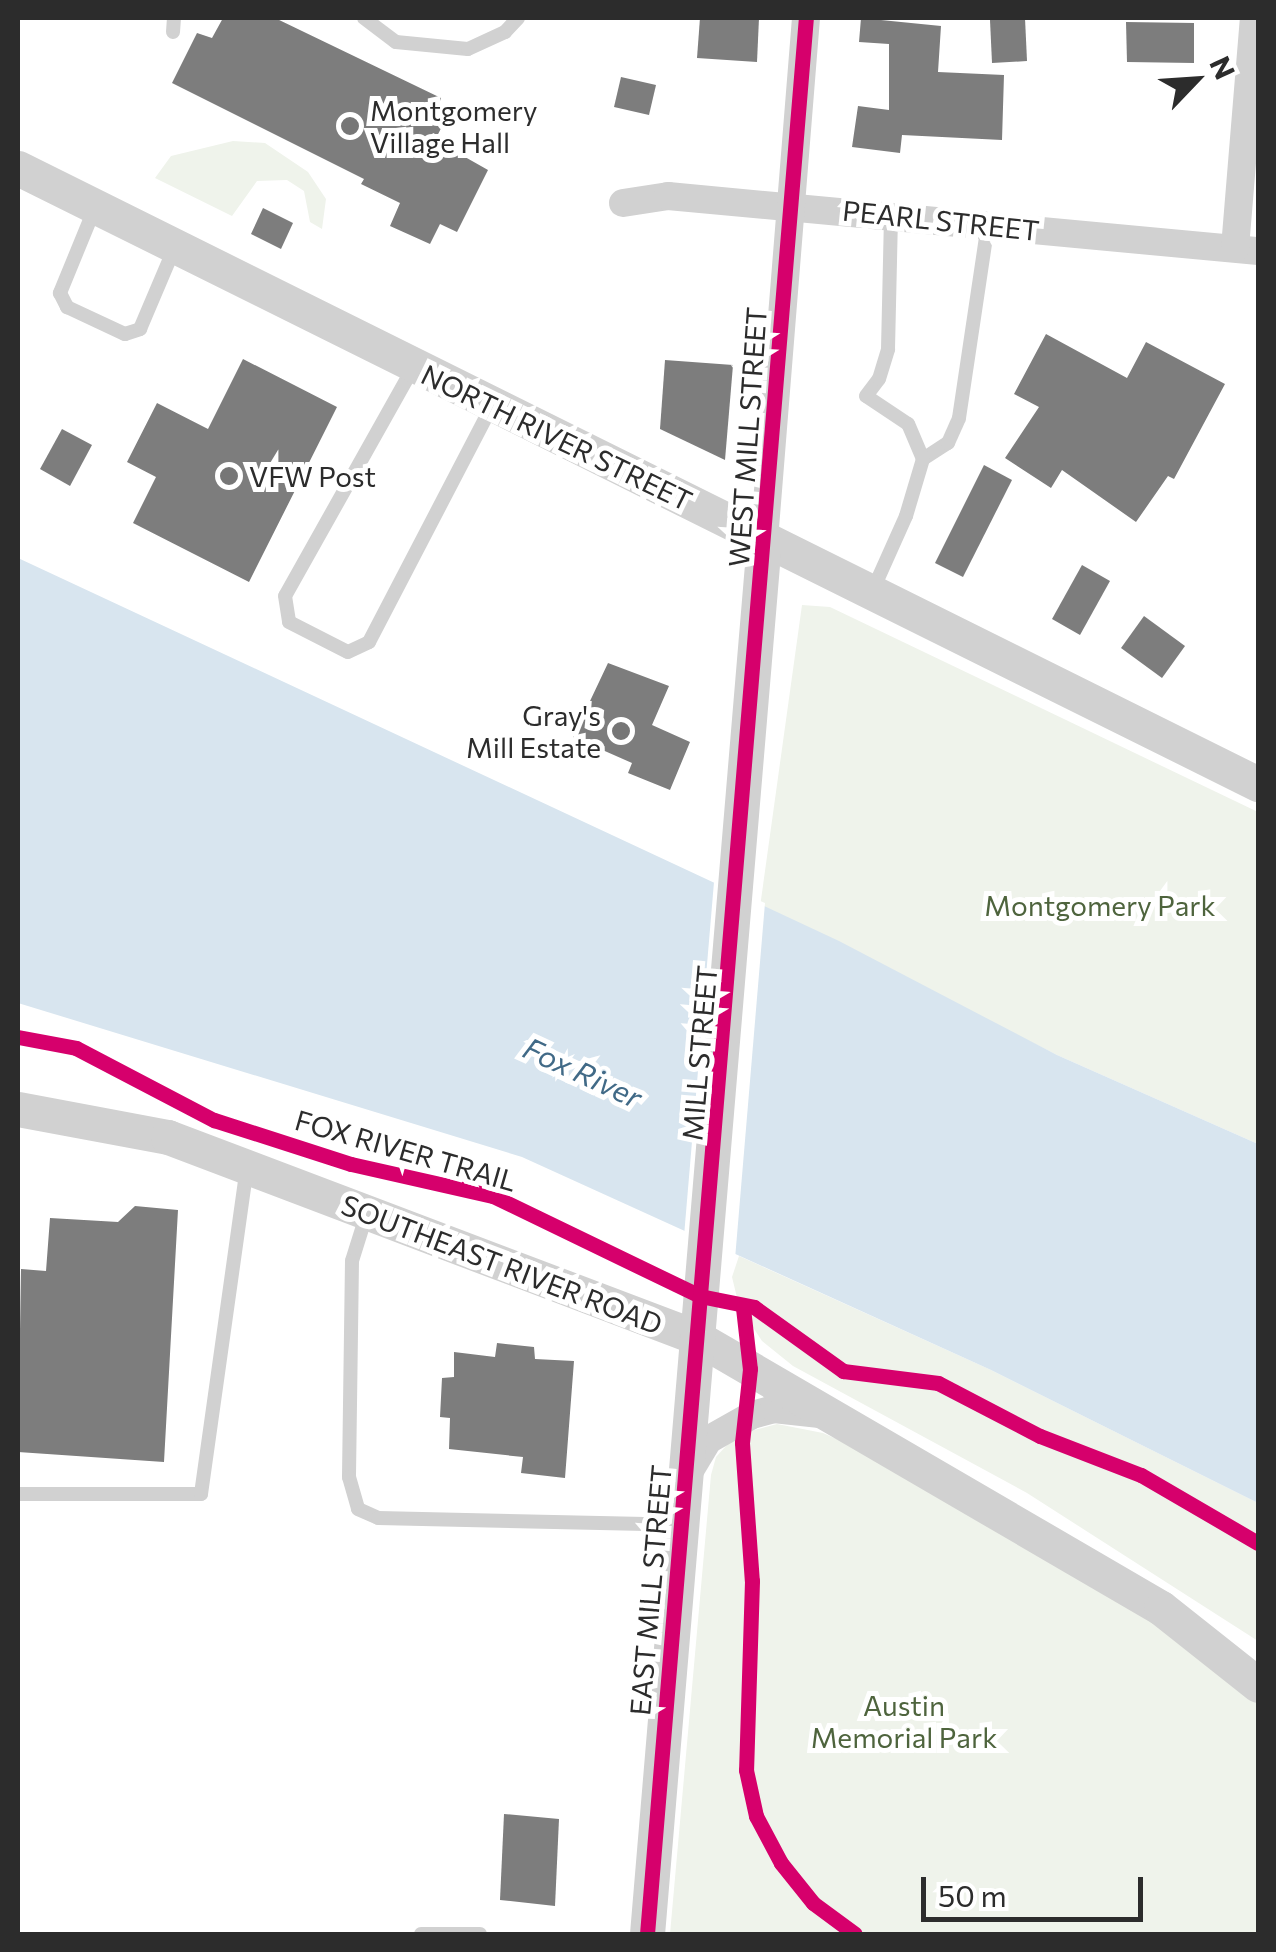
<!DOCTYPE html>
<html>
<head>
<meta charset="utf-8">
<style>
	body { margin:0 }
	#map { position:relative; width:1276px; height:1952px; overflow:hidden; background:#fff; font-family:Commissioner,sans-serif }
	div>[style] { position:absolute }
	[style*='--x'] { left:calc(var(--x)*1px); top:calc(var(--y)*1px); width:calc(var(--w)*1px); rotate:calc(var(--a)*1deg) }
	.green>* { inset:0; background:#eff3eb }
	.water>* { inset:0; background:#d8e5ef }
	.pier>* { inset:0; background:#fff }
	.building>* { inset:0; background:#7d7d7d }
	.service>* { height:14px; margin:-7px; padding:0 7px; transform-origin:7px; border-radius:7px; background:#d1d1d1 }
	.minor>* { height:28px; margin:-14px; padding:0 14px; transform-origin:14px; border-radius:14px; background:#d1d1d1 }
	.tertiary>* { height:35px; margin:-17.5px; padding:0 17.5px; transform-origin:17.5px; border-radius:17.5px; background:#d1d1d1 }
	.cycleway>* { height:15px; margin:-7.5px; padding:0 7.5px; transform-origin:7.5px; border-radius:7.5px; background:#d6006c }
	.dots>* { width:28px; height:28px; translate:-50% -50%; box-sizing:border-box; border:5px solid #fff; border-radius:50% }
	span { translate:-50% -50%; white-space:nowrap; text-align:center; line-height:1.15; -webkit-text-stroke:10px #fff; paint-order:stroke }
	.poi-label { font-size:28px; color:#2c2c2c }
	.left { translate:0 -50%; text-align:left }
	.right { translate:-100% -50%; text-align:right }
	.street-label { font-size:28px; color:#2c2c2c }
	.park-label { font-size:28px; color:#4e643d }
	.water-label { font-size:30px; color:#416a87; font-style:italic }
	.frame { position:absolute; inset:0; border:20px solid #2c2c2c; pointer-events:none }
	.north { position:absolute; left:1146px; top:30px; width:100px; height:100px; -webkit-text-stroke:8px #fff; paint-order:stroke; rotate:65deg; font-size:28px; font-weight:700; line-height:40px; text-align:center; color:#2c2c2c }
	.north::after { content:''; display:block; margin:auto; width:35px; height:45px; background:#2c2c2c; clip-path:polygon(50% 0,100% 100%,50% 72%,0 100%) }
	.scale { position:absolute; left:921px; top:1877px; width:222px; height:45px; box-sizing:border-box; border:5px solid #2c2c2c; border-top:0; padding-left:12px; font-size:30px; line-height:35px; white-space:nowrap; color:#2c2c2c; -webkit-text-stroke:8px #fff; paint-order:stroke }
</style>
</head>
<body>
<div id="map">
	<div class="green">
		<i style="clip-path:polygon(233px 141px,265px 143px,308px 172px,326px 199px,322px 229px,310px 222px,304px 191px,287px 180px,257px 181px,232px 216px,155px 178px,171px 156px)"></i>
		<i style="clip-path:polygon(802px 605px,830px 607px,1258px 812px,1258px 1144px,1057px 1055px,760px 907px)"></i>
		<i style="clip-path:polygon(739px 1256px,991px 1370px,1258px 1503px,1258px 1641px,1027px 1493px,793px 1366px,762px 1341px,739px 1306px,732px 1277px)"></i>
		<i style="clip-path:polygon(777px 1424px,823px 1433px,879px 1458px,1154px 1620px,1258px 1696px,1258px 1934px,670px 1934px,711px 1475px,716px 1457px,736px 1435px)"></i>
	</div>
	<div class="water">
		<i style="clip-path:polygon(18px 558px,839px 941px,1057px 1055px,1258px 1144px,1258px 1503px,991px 1370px,522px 1157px,18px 1003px)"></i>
	</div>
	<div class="pier">
		<i style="clip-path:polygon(714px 882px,765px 903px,735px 1259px,684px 1236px)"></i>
	</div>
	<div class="building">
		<i style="clip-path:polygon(223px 18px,275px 18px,441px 98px,438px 107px,449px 113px,435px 140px,488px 170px,457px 232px,440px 224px,430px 244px,390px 226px,400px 203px,361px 184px,364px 179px,172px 83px,197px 33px,212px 38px)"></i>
		<i style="clip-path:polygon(700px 18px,759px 18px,757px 62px,697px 58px)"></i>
		<i style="clip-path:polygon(861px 18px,941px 26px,938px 72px,1004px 75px,1002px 140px,902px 135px,900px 153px,852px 147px,858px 106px,889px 110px,889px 44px,859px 42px)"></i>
		<i style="clip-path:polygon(1025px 18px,1027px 61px,992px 63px,990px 20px)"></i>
		<i style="clip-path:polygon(1126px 22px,1194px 23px,1194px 63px,1127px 62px)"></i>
		<i style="clip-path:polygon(621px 77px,656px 85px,649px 115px,614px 107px)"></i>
		<i style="clip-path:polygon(263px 208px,293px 223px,281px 249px,251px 234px)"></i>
		<i style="clip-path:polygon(1046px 334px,1127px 378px,1146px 342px,1225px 384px,1174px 479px,1168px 476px,1136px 522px,1062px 470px,1051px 488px,1005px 458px,1039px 407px,1014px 394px)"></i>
		<i style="clip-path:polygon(243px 359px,337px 407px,249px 582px,133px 523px,156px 477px,127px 462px,157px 403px,208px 429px)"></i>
		<i style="clip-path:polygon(665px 360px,733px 365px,725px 460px,660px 429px)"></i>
		<i style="clip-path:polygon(62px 429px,92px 445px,70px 486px,40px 469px)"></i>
		<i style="clip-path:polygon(984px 465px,1012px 480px,963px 577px,935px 563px)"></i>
		<i style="clip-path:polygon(1082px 565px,1110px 581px,1080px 635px,1052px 619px)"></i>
		<i style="clip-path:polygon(1144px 616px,1185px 646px,1162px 678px,1121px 648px)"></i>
		<i style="clip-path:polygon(608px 663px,669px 686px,652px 725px,690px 742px,670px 790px,628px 773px,632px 763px,573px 737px)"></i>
		<i style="clip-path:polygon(135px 1206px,178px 1210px,164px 1462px,18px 1452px,21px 1269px,46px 1271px,50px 1218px,118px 1222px)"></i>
		<i style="clip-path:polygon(497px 1343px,534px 1347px,535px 1359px,574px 1361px,565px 1478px,521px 1473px,523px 1457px,449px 1449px,450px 1418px,440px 1417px,442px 1378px,454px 1377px,454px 1352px,495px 1357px)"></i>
		<i style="clip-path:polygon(504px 1814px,559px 1819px,555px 1906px,500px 1900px)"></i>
	</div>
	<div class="service">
		<i style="--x:364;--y:18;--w:40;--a:37"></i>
		<i style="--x:396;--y:42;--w:72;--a:5.6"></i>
		<i style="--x:468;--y:49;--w:41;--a:-24.7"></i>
		<i style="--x:505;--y:32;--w:19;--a:-47"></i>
		<i style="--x:173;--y:32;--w:14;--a:-86"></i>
		<i style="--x:94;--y:210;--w:90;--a:112.3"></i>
		<i style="--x:60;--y:293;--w:16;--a:63"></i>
		<i style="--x:67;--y:307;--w:64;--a:25"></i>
		<i style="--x:125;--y:334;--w:16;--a:-18"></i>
		<i style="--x:140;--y:329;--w:87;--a:-67"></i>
		<i style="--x:413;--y:368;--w:261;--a:119.3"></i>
		<i style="--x:285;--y:596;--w:26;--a:81"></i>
		<i style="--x:289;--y:622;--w:66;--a:27"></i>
		<i style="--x:348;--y:652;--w:23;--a:-25"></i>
		<i style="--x:369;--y:642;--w:266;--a:-62.5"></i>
		<i style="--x:923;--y:459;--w:30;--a:-33"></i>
		<i style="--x:948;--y:443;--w:27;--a:-66"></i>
		<i style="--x:959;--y:418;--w:195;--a:-81.5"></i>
		<i style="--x:872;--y:592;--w:83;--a:-65.9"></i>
		<i style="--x:906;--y:516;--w:59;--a:-73.4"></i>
		<i style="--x:923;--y:459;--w:38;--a:-113"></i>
		<i style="--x:908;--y:424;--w:50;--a:-146.3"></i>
		<i style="--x:866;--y:396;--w:21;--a:-53"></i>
		<i style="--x:879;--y:379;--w:31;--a:-73"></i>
		<i style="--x:888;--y:349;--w:134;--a:-88.7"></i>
		<i style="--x:367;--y:1213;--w:50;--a:107.4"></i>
		<i style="--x:352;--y:1261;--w:216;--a:90.8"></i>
		<i style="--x:349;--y:1477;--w:33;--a:74"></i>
		<i style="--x:358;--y:1509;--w:22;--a:24"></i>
		<i style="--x:378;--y:1518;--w:302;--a:1.3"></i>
		<i style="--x:18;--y:1494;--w:183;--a:0"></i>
		<i style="--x:201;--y:1494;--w:330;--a:-82"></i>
		<i style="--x:421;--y:1934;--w:59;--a:0"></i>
	</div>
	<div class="minor">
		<i style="--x:623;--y:203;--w:46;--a:-8.8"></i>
		<i style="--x:668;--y:196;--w:593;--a:5.33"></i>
		<i style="--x:1235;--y:248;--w:231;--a:-85.3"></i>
		<i style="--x:764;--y:540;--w:524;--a:-85.4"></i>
		<i style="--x:689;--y:1472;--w:37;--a:-59"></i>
		<i style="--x:708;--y:1440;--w:51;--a:-29.6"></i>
		<i style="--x:752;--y:1415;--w:23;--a:-15"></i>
		<i style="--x:774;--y:1409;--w:46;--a:6.2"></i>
	</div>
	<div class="tertiary">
		<i style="--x:18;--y:168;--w:1385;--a:26.42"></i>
		<i style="--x:18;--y:1109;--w:153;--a:10.6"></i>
		<i style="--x:168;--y:1137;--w:565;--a:20.75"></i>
		<i style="--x:696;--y:1337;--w:538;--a:30.23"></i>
		<i style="--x:1161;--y:1608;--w:124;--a:38.4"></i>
		<i style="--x:647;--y:1934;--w:1399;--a:-85.2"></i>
	</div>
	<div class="cycleway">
		<i style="--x:18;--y:1037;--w:59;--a:10.7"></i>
		<i style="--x:76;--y:1048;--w:156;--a:27.6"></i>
		<i style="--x:214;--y:1120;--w:144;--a:17.8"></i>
		<i style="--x:351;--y:1164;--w:146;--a:12.7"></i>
		<i style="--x:493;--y:1196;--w:230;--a:25.8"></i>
		<i style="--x:700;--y:1296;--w:55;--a:11.5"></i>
		<i style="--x:754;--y:1307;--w:110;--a:35.7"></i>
		<i style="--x:843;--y:1371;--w:96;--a:7.2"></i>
		<i style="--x:938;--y:1383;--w:115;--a:27.5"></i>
		<i style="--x:1040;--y:1436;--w:108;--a:21.1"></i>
		<i style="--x:1141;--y:1475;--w:135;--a:30.2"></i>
		<i style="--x:743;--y:1308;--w:61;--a:83.5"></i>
		<i style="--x:750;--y:1369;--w:74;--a:96.2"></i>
		<i style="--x:742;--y:1443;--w:138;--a:85.9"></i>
		<i style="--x:752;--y:1581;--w:189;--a:91.8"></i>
		<i style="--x:746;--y:1770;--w:47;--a:77.7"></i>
		<i style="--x:756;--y:1816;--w:53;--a:62"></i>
		<i style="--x:781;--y:1863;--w:51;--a:51.3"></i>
		<i style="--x:813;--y:1903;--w:52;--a:36.4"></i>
		<i style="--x:647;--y:1934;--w:1923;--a:-85.26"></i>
	</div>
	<div class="dots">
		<i style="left:350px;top:126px;background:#767676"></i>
		<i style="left:229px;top:476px;background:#767676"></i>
		<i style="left:621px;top:731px;background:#767676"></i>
	</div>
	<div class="poi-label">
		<span class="left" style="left:370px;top:126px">Montgomery<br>Village Hall</span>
		<span class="left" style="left:249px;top:476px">VFW Post</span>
		<span class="right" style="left:601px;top:731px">Gray's<br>Mill Estate</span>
	</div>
	<div class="street-label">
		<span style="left:941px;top:220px;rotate:6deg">PEARL STREET</span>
		<span style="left:557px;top:437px;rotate:26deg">NORTH RIVER STREET</span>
		<span style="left:747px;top:437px;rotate:-86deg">WEST MILL STREET</span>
		<span style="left:699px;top:1053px;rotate:-85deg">MILL STREET</span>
		<span style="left:406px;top:1150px;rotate:16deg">FOX RIVER TRAIL</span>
		<span style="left:502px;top:1264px;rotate:21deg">SOUTHEAST RIVER ROAD</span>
		<span style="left:650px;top:1590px;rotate:-85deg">EAST MILL STREET</span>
	</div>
	<div class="park-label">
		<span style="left:1100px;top:905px">Montgomery Park</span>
		<span style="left:904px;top:1721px">Austin<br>Memorial Park</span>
	</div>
	<div class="water-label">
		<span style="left:583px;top:1072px;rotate:25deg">Fox River</span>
	</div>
	<div class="frame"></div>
	<div class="north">N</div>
	<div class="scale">50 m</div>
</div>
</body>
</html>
